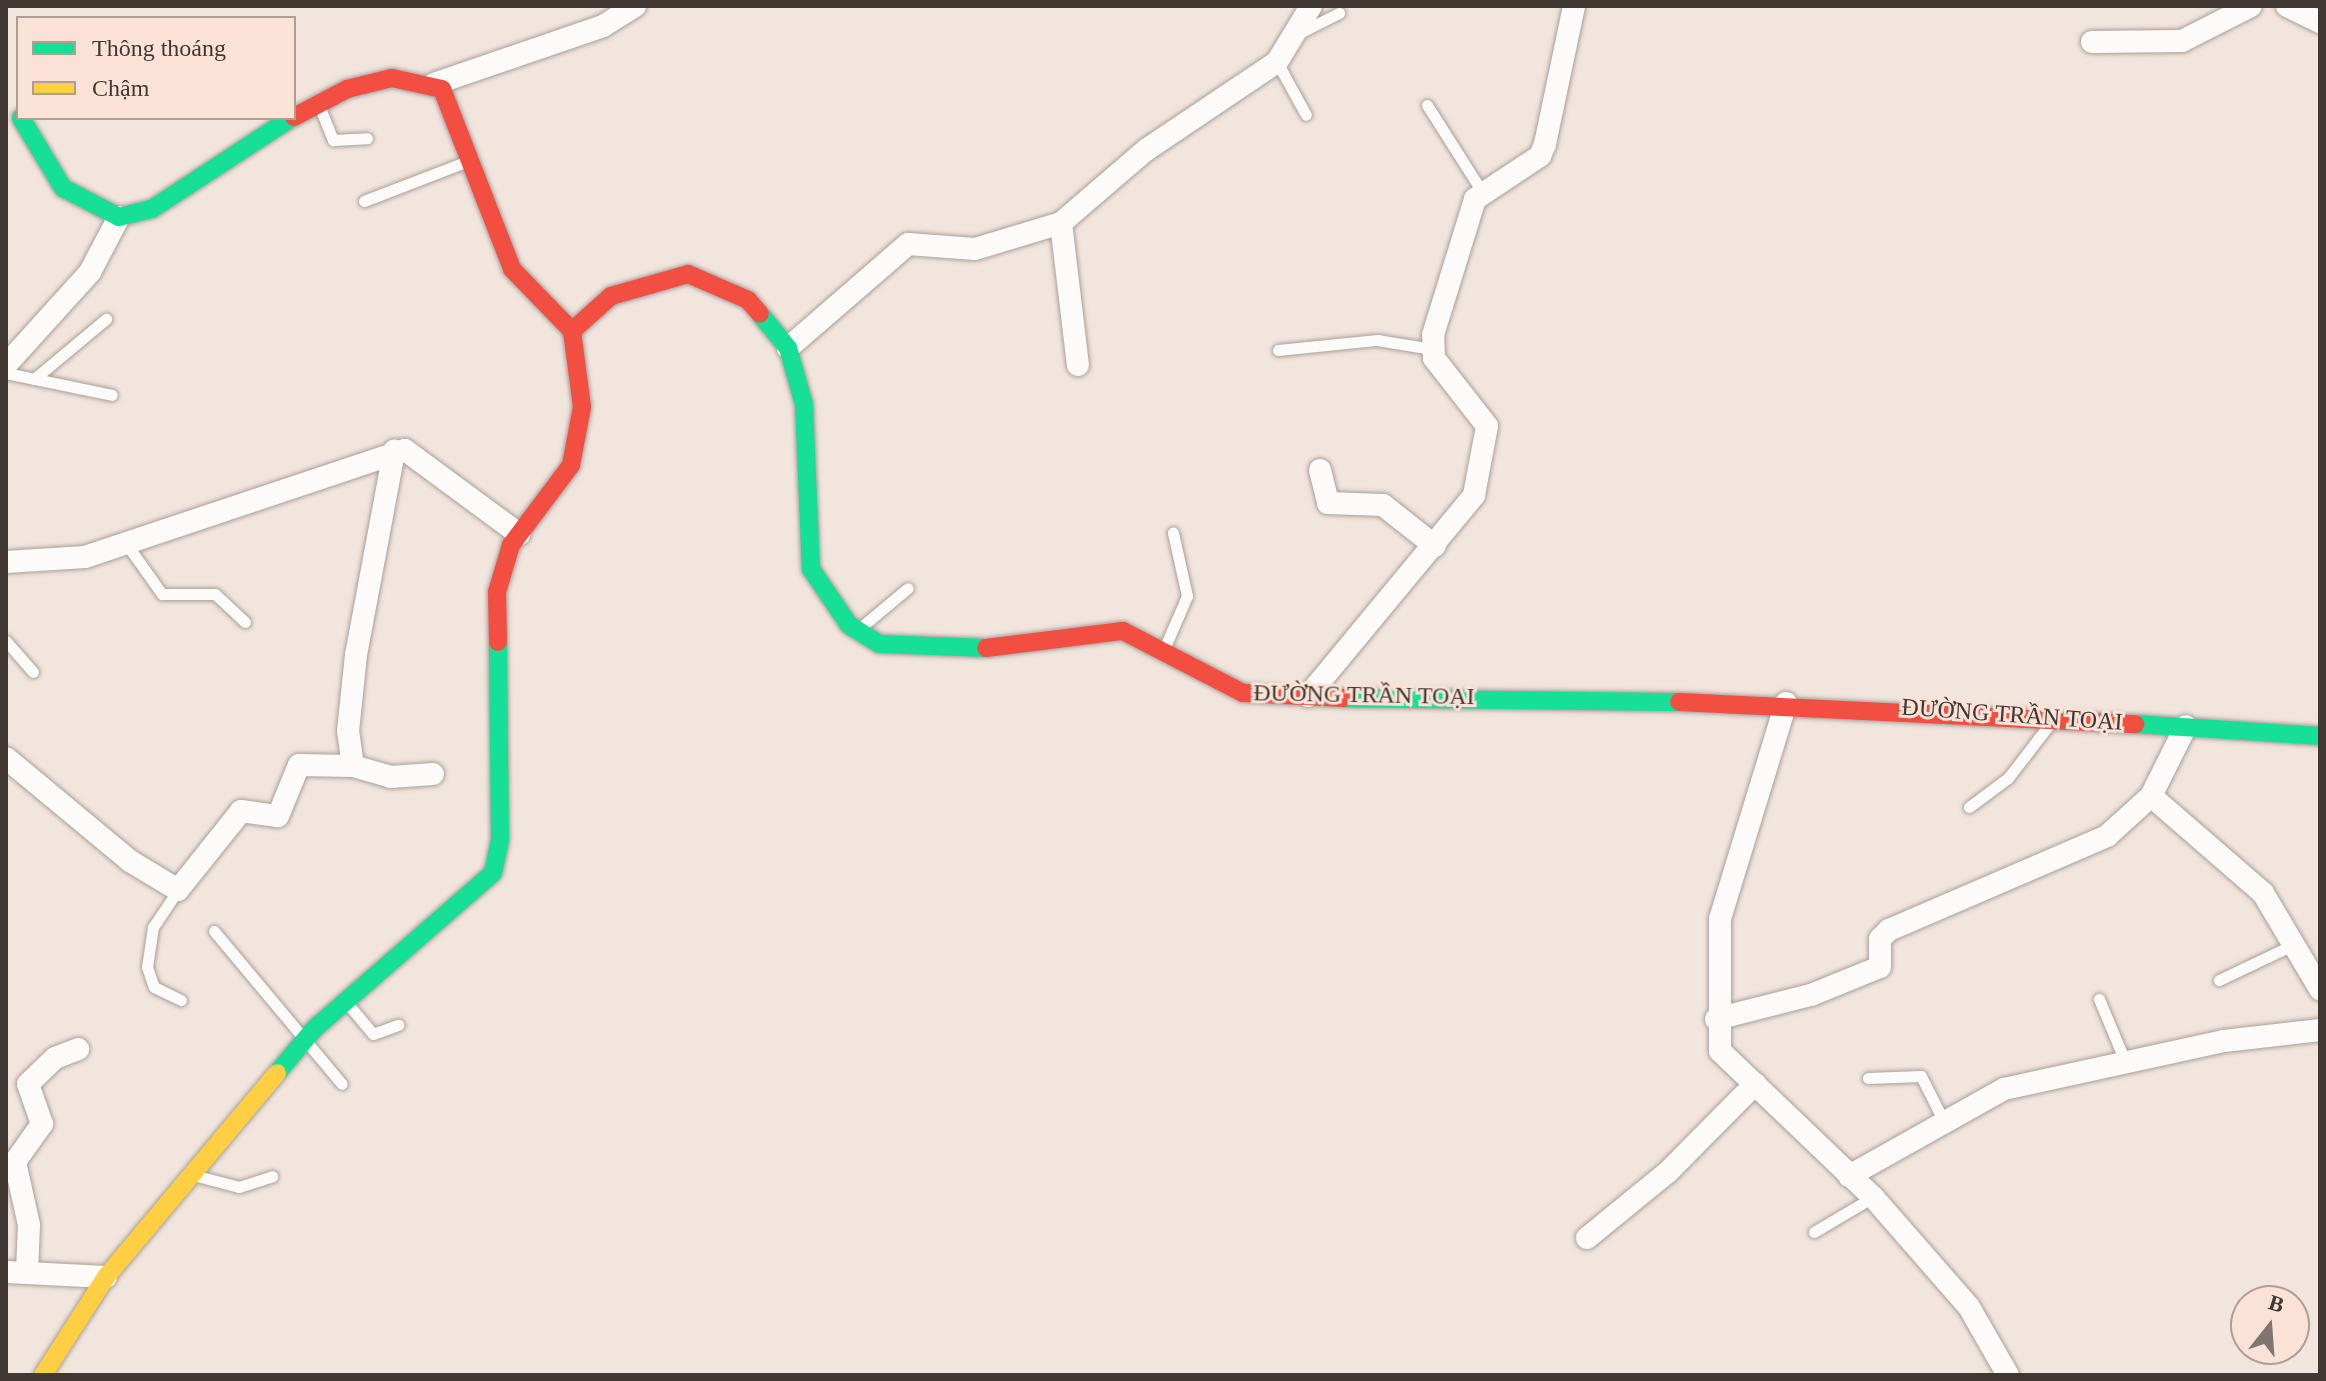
<!DOCTYPE html>
<html>
<head>
<meta charset="utf-8">
<style>
	body { margin:0 }
	#map { position:relative; width:2326px; height:1381px; overflow:hidden; background:#f2e5de; font-family:"Times New Roman",serif }
	div>[style] { position:absolute }
	[style*='--x'] { left:calc(var(--x)*1px); top:calc(var(--y)*1px); width:calc(var(--w)*1px); rotate:calc(var(--a)*1deg) }
	.roads { filter:drop-shadow(0 0 2px #a9a09a) drop-shadow(0 0 2px #a9a09a) }
	.lane>* { height:11px; margin:-5.5px; padding:0 5.5px; transform-origin:5.5px; border-radius:5.5px; background:#fdfbfa }
	.street>* { height:22px; margin:-11px; padding:0 11px; transform-origin:11px; border-radius:11px; background:#fdfbfa }
	.fast>* { height:18px; margin:-9px; padding:0 9px; transform-origin:9px; border-radius:9px; background:#16e098 }
	.slow>* { height:18px; margin:-9px; padding:0 9px; transform-origin:9px; border-radius:9px; background:#ffcf43 }
	.jam>* { height:18px; margin:-9px; padding:0 9px; transform-origin:9px; border-radius:9px; background:#f24e42 }
	span { translate:-50% -50%; white-space:nowrap; text-align:center; line-height:1.15; -webkit-text-stroke:6px #fae2d6; paint-order:stroke }
	.street-label { font-size:24px; color:#423833 }
	.frame { position:absolute; inset:0; border:8px solid #423833; pointer-events:none }
	.legend { position:absolute; left:16px; top:16px; width:280px; height:104px; box-sizing:border-box; background:#fae2d6; border:2px solid #b09e95; margin:0; padding:10px 14px; list-style:none; font-size:24px; color:#423833 }
	.legend li { display:flex; align-items:center; gap:16px; height:40px }
	.legend b { width:40px; border:2px solid #b09e95 }
	.north { position:absolute; left:2230px; top:1285px; width:80px; height:80px; box-sizing:border-box; background:#fae2d6; border:2px solid #b09e95; border-radius:50%; rotate:17deg; font-size:22px; font-weight:700; line-height:32px; text-align:center; color:#423833 }
	.north::after { content:''; display:block; margin:auto; width:28px; height:36px; background:#80756f; clip-path:polygon(50% 0,100% 100%,50% 72%,0 100%) }
</style>
</head>
<body>
<div id="map">
	<div class="roads">
		<div class="lane">
			<i style="--x:1299;--y:33;--w:45;--a:-26.6"></i>
			<i style="--x:1277;--y:62;--w:60;--a:61.3"></i>
			<i style="--x:1427;--y:105;--w:101;--a:57.6"></i>
			<i style="--x:320;--y:108;--w:35;--a:68"></i>
			<i style="--x:333;--y:140;--w:34;--a:-3"></i>
			<i style="--x:364;--y:201;--w:111;--a:-21"></i>
			<i style="--x:1278;--y:350;--w:100;--a:-5.8"></i>
			<i style="--x:1377;--y:340;--w:56;--a:9.3"></i>
			<i style="--x:6;--y:373;--w:108;--a:11.7"></i>
			<i style="--x:34;--y:379;--w:94;--a:-39.8"></i>
			<i style="--x:125;--y:542;--w:64;--a:54.6"></i>
			<i style="--x:162;--y:594;--w:53;--a:0"></i>
			<i style="--x:215;--y:594;--w:41;--a:43"></i>
			<i style="--x:860;--y:628;--w:62;--a:-39.8"></i>
			<i style="--x:6;--y:641;--w:41;--a:48.9"></i>
			<i style="--x:1164;--y:649;--w:58;--a:-66.5"></i>
			<i style="--x:1187;--y:596;--w:65;--a:-102.5"></i>
			<i style="--x:1969;--y:807;--w:49;--a:-36.6"></i>
			<i style="--x:2008;--y:778;--w:67;--a:-52.3"></i>
			<i style="--x:178;--y:890;--w:45;--a:124"></i>
			<i style="--x:153;--y:927;--w:40;--a:98.5"></i>
			<i style="--x:147;--y:967;--w:21;--a:71"></i>
			<i style="--x:154;--y:987;--w:30;--a:26"></i>
			<i style="--x:214;--y:931;--w:199;--a:50.1"></i>
			<i style="--x:2219;--y:980;--w:86;--a:-25.4"></i>
			<i style="--x:2099;--y:999;--w:73;--a:67.3"></i>
			<i style="--x:347;--y:1003;--w:40;--a:50"></i>
			<i style="--x:373;--y:1034;--w:27;--a:-20"></i>
			<i style="--x:1868;--y:1078;--w:53;--a:-2.2"></i>
			<i style="--x:1921;--y:1076;--w:49;--a:63.4"></i>
			<i style="--x:197;--y:1176;--w:43;--a:14.7"></i>
			<i style="--x:239;--y:1187;--w:35;--a:-18"></i>
			<i style="--x:1814;--y:1232;--w:69;--a:-30.7"></i>
		</div>
		<div class="street">
			<i style="--x:2287;--y:6;--w:37;--a:26"></i>
			<i style="--x:2092;--y:42;--w:90;--a:-0.6"></i>
			<i style="--x:2182;--y:41;--w:77;--a:-26.9"></i>
			<i style="--x:434;--y:84;--w:179;--a:-18.9"></i>
			<i style="--x:603;--y:26;--w:38;--a:-32"></i>
			<i style="--x:1061;--y:223;--w:143;--a:83.2"></i>
			<i style="--x:788;--y:348;--w:159;--a:-40.9"></i>
			<i style="--x:908;--y:244;--w:67;--a:4.3"></i>
			<i style="--x:975;--y:249;--w:90;--a:-16.8"></i>
			<i style="--x:1061;--y:223;--w:112;--a:-40.7"></i>
			<i style="--x:1146;--y:150;--w:158;--a:-33.9"></i>
			<i style="--x:1277;--y:62;--w:66;--a:-58.7"></i>
			<i style="--x:6;--y:365;--w:125;--a:-47.9"></i>
			<i style="--x:90;--y:272;--w:62;--a:-62.2"></i>
			<i style="--x:1320;--y:470;--w:34;--a:76"></i>
			<i style="--x:1328;--y:503;--w:55;--a:2.1"></i>
			<i style="--x:1383;--y:505;--w:66;--a:38.3"></i>
			<i style="--x:6;--y:562;--w:79;--a:-3.6"></i>
			<i style="--x:85;--y:557;--w:337;--a:-18.5"></i>
			<i style="--x:405;--y:450;--w:142;--a:36.4"></i>
			<i style="--x:1308;--y:696;--w:261;--a:-50.4"></i>
			<i style="--x:1474;--y:495;--w:70;--a:-79.3"></i>
			<i style="--x:1487;--y:426;--w:86;--a:-127.9"></i>
			<i style="--x:1434;--y:358;--w:23;--a:-92"></i>
			<i style="--x:1433;--y:335;--w:142;--a:-72.8"></i>
			<i style="--x:1475;--y:199;--w:78;--a:-33.5"></i>
			<i style="--x:1540;--y:156;--w:13;--a:-67"></i>
			<i style="--x:1545;--y:144;--w:141;--a:-78.1"></i>
			<i style="--x:1786;--y:703;--w:226;--a:107"></i>
			<i style="--x:1720;--y:919;--w:132;--a:90"></i>
			<i style="--x:1720;--y:1051;--w:211;--a:43.7"></i>
			<i style="--x:1873;--y:1197;--w:146;--a:48.9"></i>
			<i style="--x:1969;--y:1307;--w:78;--a:60.2"></i>
			<i style="--x:6;--y:758;--w:161;--a:39.7"></i>
			<i style="--x:130;--y:861;--w:56;--a:31.1"></i>
			<i style="--x:178;--y:890;--w:101;--a:-51.4"></i>
			<i style="--x:241;--y:811;--w:37;--a:8"></i>
			<i style="--x:278;--y:816;--w:55;--a:-67.6"></i>
			<i style="--x:299;--y:765;--w:54;--a:1.1"></i>
			<i style="--x:353;--y:766;--w:35;--a:-98"></i>
			<i style="--x:348;--y:731;--w:76;--a:-84"></i>
			<i style="--x:356;--y:655;--w:208;--a:-79.4"></i>
			<i style="--x:353;--y:766;--w:40;--a:16"></i>
			<i style="--x:391;--y:777;--w:42;--a:-4.1"></i>
			<i style="--x:2151;--y:796;--w:148;--a:40.9"></i>
			<i style="--x:2263;--y:893;--w:112;--a:59.3"></i>
			<i style="--x:1716;--y:1019;--w:98;--a:-14.2"></i>
			<i style="--x:1811;--y:995;--w:74;--a:-22.1"></i>
			<i style="--x:1880;--y:967;--w:28;--a:-90"></i>
			<i style="--x:1880;--y:939;--w:13;--a:-45"></i>
			<i style="--x:1889;--y:930;--w:237;--a:-23.3"></i>
			<i style="--x:2107;--y:836;--w:59;--a:-42.3"></i>
			<i style="--x:2151;--y:796;--w:78;--a:-63.4"></i>
			<i style="--x:1849;--y:1176;--w:178;--a:-29.3"></i>
			<i style="--x:2004;--y:1089;--w:225;--a:-12.3"></i>
			<i style="--x:2224;--y:1041;--w:97;--a:-6.5"></i>
			<i style="--x:1587;--y:1238;--w:104;--a:-39.2"></i>
			<i style="--x:1668;--y:1172;--w:124;--a:-45.3"></i>
			<i style="--x:6;--y:1272;--w:100;--a:2.9"></i>
			<i style="--x:27;--y:1272;--w:47;--a:-87.6"></i>
			<i style="--x:29;--y:1225;--w:65;--a:-102.5"></i>
			<i style="--x:15;--y:1162;--w:47;--a:-54.6"></i>
			<i style="--x:42;--y:1124;--w:42;--a:-109.3"></i>
			<i style="--x:28;--y:1084;--w:37;--a:-44"></i>
			<i style="--x:55;--y:1058;--w:25;--a:-21"></i>
		</div>
		<div class="fast">
			<i style="--x:21;--y:118;--w:82;--a:59"></i>
			<i style="--x:63;--y:188;--w:63;--a:27.4"></i>
			<i style="--x:119;--y:217;--w:34;--a:-14"></i>
			<i style="--x:152;--y:209;--w:166;--a:-33.2"></i>
			<i style="--x:760;--y:314;--w:44;--a:50.5"></i>
			<i style="--x:788;--y:348;--w:58;--a:74.1"></i>
			<i style="--x:804;--y:404;--w:165;--a:87.6"></i>
			<i style="--x:811;--y:569;--w:68;--a:55.8"></i>
			<i style="--x:849;--y:625;--w:36;--a:32"></i>
			<i style="--x:880;--y:644;--w:106;--a:2.2"></i>
			<i style="--x:1344;--y:698;--w:335;--a:0.7"></i>
			<i style="--x:2135;--y:724;--w:185;--a:3.7"></i>
			<i style="--x:277;--y:1073;--w:57;--a:-49.9"></i>
			<i style="--x:314;--y:1029;--w:237;--a:-41.1"></i>
			<i style="--x:493;--y:873;--w:35;--a:-78"></i>
			<i style="--x:500;--y:839;--w:197;--a:-90.6"></i>
		</div>
		<div class="slow">
			<i style="--x:43;--y:1375;--w:117;--a:-57.3"></i>
			<i style="--x:106;--y:1277;--w:266;--a:-50"></i>
		</div>
		<div class="jam">
			<i style="--x:294;--y:117;--w:60;--a:-27.8"></i>
			<i style="--x:347;--y:89;--w:46;--a:-13.7"></i>
			<i style="--x:392;--y:78;--w:51;--a:12.4"></i>
			<i style="--x:442;--y:89;--w:193;--a:68.7"></i>
			<i style="--x:512;--y:269;--w:86;--a:45.9"></i>
			<i style="--x:572;--y:331;--w:52;--a:-41.9"></i>
			<i style="--x:611;--y:296;--w:80;--a:-15.9"></i>
			<i style="--x:688;--y:274;--w:65;--a:23.4"></i>
			<i style="--x:748;--y:300;--w:18;--a:49"></i>
			<i style="--x:498;--y:642;--w:50;--a:-91.1"></i>
			<i style="--x:497;--y:592;--w:49;--a:-73.4"></i>
			<i style="--x:511;--y:545;--w:100;--a:-53.1"></i>
			<i style="--x:571;--y:465;--w:59;--a:-79.3"></i>
			<i style="--x:582;--y:407;--w:77;--a:-97.5"></i>
			<i style="--x:986;--y:648;--w:138;--a:-7.1"></i>
			<i style="--x:1123;--y:631;--w:135;--a:27.3"></i>
			<i style="--x:1243;--y:693;--w:101;--a:2.8"></i>
			<i style="--x:1679;--y:702;--w:457;--a:2.8"></i>
		</div>
	</div>
	<div class="street-label">
		<span style="left:1364px;top:695px;rotate:1deg">ĐƯỜNG TRẦN TOẠI</span>
		<span style="left:2012px;top:715px;rotate:4deg">ĐƯỜNG TRẦN TOẠI</span>
	</div>
	<div class="frame"></div>
	<ul class="legend">
	<li><b style="height:10px;background:#16e098"></b>Thông thoáng</li>
	<li><b style="height:10px;background:#ffcf43"></b>Chậm</li>
	</ul>
	<div class="north">B</div>
</div>
</body>
</html>
